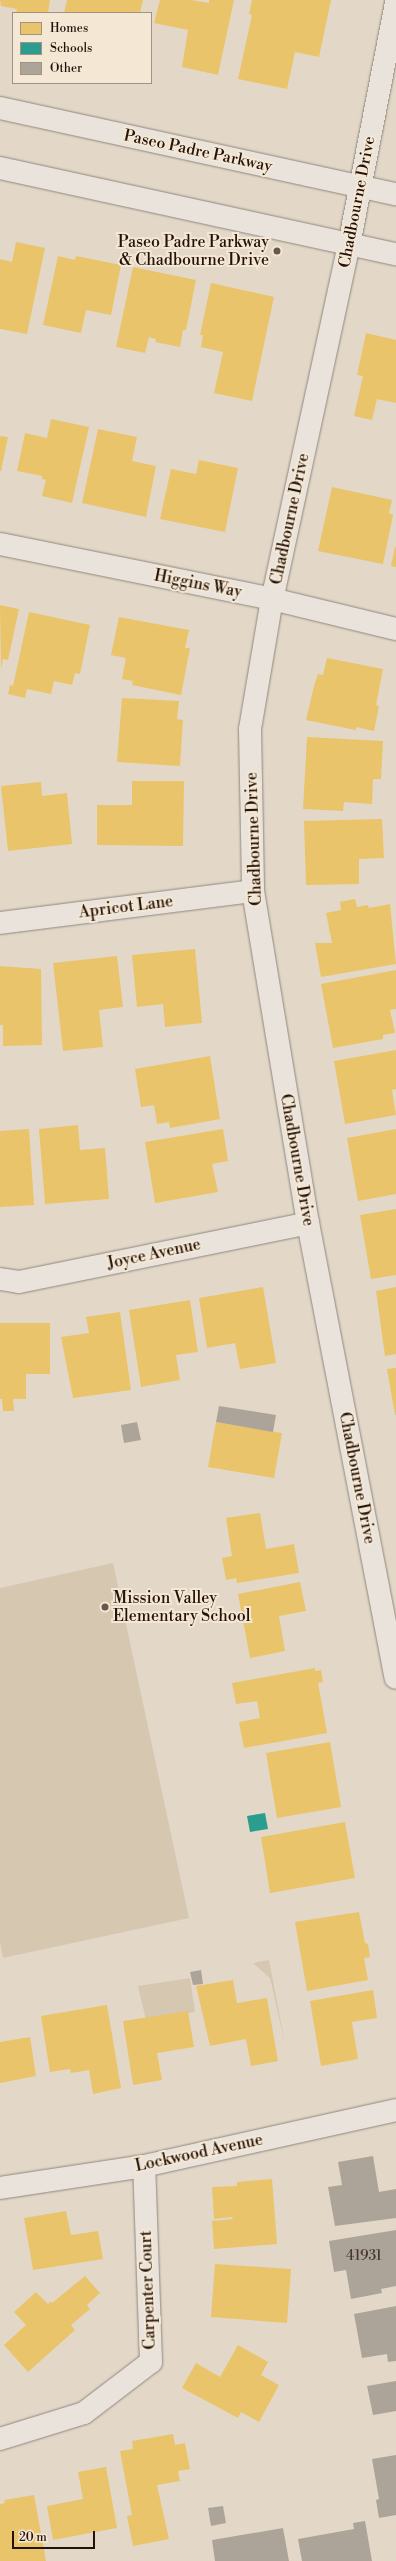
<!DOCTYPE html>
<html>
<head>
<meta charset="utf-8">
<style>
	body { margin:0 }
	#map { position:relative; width:396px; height:2561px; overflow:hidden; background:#e3d8c8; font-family:"Libre Bodoni",serif }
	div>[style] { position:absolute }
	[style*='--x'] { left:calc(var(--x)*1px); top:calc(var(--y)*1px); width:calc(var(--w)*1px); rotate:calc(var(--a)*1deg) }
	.green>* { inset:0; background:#d6c7b1 }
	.homes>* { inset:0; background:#e9c46a }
	.schools>* { inset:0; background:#2a9d8f }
	.building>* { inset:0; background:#ada499 }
	.roads { filter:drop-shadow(0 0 1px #90877d) drop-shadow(0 0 1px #90877d) }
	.street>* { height:22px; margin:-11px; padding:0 11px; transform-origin:11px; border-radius:11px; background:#e9e3db }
	.secondary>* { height:22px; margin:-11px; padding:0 11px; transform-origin:11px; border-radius:11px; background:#e9e3db }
	.dots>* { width:11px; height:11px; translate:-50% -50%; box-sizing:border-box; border:2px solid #f4e8d4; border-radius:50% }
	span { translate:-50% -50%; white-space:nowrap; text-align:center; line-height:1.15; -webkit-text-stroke:4px #f4e8d4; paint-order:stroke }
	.number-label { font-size:14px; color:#46362d }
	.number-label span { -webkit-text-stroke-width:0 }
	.street-label { font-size:16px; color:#241109 }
	.poi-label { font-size:16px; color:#241109 }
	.right { translate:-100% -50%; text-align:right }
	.left { translate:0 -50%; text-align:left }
	.legend { position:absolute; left:12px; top:12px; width:140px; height:72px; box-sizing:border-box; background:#f4e8d4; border:1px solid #a19283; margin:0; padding:5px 7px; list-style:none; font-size:12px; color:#241109 }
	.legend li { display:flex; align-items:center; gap:8px; height:20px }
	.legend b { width:20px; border:1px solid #a19283 }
	.scale { position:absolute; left:12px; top:2531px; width:83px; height:18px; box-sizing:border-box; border:2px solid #241109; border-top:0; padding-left:5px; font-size:12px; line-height:14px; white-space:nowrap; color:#241109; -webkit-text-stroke:3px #f4e8d4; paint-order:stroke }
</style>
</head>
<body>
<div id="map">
	<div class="green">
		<i style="clip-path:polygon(113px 1563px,189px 1918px,3px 1958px,0 1941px,0 1588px)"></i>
		<i style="clip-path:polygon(269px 1960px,286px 2048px,270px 1978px,253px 1963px)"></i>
		<i style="clip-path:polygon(190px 1978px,195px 2012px,146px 2020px,138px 1986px)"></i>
	</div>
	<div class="homes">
		<i style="clip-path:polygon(0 0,50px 0,48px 13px,16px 13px,17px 9px,1px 6px)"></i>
		<i style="clip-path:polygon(67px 0,143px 0,140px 13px,64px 13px)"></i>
		<i style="clip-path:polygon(160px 0,191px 0,209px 3px,209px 0,234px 0,218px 75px,182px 67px,188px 30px,154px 23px)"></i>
		<i style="clip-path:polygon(252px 0,331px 0,319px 57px,295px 52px,287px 89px,238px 79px,252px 15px,249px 14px)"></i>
		<i style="clip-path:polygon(16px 242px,45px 248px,27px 334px,0 329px,0 259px,12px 262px)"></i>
		<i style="clip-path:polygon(58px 256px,75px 260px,76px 256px,121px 265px,111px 315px,86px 310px,81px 333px,43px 325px)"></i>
		<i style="clip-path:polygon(133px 267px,196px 280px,186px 330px,183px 330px,180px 347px,155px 342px,156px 339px,149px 337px,145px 353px,116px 347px)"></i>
		<i style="clip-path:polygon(211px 283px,274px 297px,252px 401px,214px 393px,223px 352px,201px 347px,203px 335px,200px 335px)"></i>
		<i style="clip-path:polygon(366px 333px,396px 340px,396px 403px,377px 399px,372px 420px,354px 416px,363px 376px,357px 375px)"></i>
		<i style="clip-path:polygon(51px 419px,89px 427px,72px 503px,42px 496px,46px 480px,42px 479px,42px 476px,17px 471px,25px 433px,47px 438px)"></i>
		<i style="clip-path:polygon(98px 429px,137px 437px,132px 461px,156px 466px,146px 517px,82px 503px)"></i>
		<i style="clip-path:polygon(0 436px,8px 437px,1px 471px,0 471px)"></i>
		<i style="clip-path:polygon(199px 460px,238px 468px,225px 532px,160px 519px,171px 469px,196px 474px)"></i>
		<i style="clip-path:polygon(332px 487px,392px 500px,389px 513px,393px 515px,383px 564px,318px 551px)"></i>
		<i style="clip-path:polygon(395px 547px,396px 547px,396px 567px,391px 566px)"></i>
		<i style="clip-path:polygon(0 605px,19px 609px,8px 660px,3px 659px,1px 669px)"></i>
		<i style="clip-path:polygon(29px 612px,90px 625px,80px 674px,75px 673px,72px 685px,54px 681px,51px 694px,27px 689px,25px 698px,8px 694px,10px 685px,13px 686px)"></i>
		<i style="clip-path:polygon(119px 617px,189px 630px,185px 648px,190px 648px,181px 695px,132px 685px,133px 681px,122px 679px,126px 658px,111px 655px)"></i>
		<i style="clip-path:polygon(327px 658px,383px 669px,376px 705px,379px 706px,374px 731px,356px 727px,356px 730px,306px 720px,314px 686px,318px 674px,323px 675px)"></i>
		<i style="clip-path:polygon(122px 698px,179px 701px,177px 719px,183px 720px,180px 766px,117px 762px)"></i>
		<i style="clip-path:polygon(307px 737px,383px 741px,381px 779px,373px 779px,372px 804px,344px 802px,343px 811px,303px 809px)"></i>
		<i style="clip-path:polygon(132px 781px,184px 781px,183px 846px,97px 845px,97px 805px,132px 805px)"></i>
		<i style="clip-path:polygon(41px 782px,42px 796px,67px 793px,72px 844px,8px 851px,1px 786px)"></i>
		<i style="clip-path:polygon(382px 819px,384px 858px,359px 859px,359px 884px,306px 885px,304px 821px)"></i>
		<i style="clip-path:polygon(355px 899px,357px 907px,368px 905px,369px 908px,390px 904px,396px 964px,321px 977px,315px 943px,332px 943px,326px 913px,341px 910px,340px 902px)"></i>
		<i style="clip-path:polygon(195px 949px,202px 1023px,165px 1027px,163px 1004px,137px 1007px,132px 955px)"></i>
		<i style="clip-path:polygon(117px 956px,123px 1007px,99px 1010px,103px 1047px,63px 1051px,53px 963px)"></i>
		<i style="clip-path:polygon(0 966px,41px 969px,42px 1045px,3px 1046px,3px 1025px,0 1025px)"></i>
		<i style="clip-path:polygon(396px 970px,396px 1009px,390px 1010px,395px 1033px,383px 1035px,383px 1039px,333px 1048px,321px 984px)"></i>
		<i style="clip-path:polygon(396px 1050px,396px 1089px,392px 1090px,396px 1115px,345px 1124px,334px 1061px)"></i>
		<i style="clip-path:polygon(210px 1056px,220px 1119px,170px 1128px,169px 1122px,157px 1124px,154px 1105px,141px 1107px,135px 1069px)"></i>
		<i style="clip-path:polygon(78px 1125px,80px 1150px,105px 1148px,109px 1199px,45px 1204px,39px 1129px)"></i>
		<i style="clip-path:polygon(29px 1129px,34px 1205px,0 1207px,0 1131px)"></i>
		<i style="clip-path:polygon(223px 1129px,228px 1161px,212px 1164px,218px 1192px,155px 1203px,145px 1142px)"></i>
		<i style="clip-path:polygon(396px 1129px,396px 1194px,358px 1201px,347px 1138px)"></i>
		<i style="clip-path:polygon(396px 1209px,396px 1275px,371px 1279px,360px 1215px)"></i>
		<i style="clip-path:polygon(263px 1287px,276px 1363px,240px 1369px,235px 1343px,207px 1348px,199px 1298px)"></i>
		<i style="clip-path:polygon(396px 1287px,396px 1354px,385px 1356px,376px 1291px)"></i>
		<i style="clip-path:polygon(190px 1300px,198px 1352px,176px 1355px,180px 1380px,141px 1387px,129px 1310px)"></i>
		<i style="clip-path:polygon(120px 1312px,131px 1390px,73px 1398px,61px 1337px,89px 1333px,86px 1317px)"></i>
		<i style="clip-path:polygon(0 1323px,50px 1323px,50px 1374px,26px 1374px,26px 1399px,13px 1399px,14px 1411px,3px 1411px,2px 1399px,0 1399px)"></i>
		<i style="clip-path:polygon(396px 1368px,396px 1415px,395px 1415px,387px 1369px)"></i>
		<i style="clip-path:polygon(216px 1422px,282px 1433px,274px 1478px,208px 1467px)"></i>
		<i style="clip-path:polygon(260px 1513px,266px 1549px,294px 1544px,299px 1573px,237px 1583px,236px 1578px,226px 1580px,222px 1558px,232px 1556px,226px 1518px)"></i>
		<i style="clip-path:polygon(300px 1582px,306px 1611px,279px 1616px,285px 1651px,250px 1658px,238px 1594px)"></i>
		<i style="clip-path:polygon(315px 1668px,315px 1671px,321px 1670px,323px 1682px,318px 1683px,327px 1733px,244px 1748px,239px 1722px,260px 1718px,257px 1701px,236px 1704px,232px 1683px)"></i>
		<i style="clip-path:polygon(330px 1742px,341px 1807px,277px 1818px,266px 1753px)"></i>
		<i style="clip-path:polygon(345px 1822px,355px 1878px,270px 1893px,261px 1837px)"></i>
		<i style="clip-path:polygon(359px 1912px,365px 1943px,368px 1944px,370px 1957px,364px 1958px,368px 1980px,307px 1991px,295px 1922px)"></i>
		<i style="clip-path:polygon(233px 1980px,237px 2003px,267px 1998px,278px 2061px,251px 2066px,246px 2039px,210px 2046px,196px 1986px)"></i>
		<i style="clip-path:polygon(373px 1990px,377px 2018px,352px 2022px,358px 2059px,321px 2066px,310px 2001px)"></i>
		<i style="clip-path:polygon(107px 2005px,121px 2088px,93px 2094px,89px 2070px,71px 2073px,70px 2069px,50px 2072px,41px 2016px)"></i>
		<i style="clip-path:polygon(188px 2011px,194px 2047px,157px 2053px,162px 2080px,133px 2085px,123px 2021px)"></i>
		<i style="clip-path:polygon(30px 2037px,36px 2076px,0 2083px,0 2042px)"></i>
		<i style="clip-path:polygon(272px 2179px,277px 2244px,214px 2249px,212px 2221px,233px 2219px,232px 2217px,214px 2219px,212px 2187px,237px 2186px,237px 2182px)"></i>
		<i style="clip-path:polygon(66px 2211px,71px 2235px,98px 2231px,103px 2259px,33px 2270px,24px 2218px)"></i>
		<i style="clip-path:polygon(215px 2264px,291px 2269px,287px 2323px,211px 2317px)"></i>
		<i style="clip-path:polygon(85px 2276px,100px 2293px,87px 2305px,90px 2309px,71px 2325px,75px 2330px,28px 2372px,4px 2345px,26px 2325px,14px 2312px,36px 2292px,48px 2304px,51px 2301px,52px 2303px)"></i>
		<i style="clip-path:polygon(238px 2345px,268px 2362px,261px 2375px,279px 2385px,259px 2422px,241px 2412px,238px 2418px,182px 2388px,196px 2363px,220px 2377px)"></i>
		<i style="clip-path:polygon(173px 2434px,175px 2445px,185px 2443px,190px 2469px,178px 2471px,180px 2481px,157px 2485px,169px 2539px,133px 2546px,127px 2516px,132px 2515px,120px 2451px,133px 2449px,132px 2441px)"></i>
		<i style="clip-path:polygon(106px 2467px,117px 2528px,53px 2540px,47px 2506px,83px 2499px,78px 2472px)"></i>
		<i style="clip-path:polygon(34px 2495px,46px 2561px,0 2561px,0 2504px,5px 2503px,4px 2500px)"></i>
	</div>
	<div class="schools">
		<i style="clip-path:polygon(265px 1813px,268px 1829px,250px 1832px,247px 1816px)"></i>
	</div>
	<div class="building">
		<i style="clip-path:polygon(219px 1406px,276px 1415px,273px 1432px,216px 1422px)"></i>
		<i style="clip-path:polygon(137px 1422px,141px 1440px,124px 1443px,121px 1425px)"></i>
		<i style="clip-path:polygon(201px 1970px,203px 1984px,193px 1985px,190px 1972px)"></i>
		<i style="clip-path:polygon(373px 2156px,379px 2192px,396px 2189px,396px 2218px,335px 2226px,328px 2187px,342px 2185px,338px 2162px)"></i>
		<i style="clip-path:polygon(396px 2230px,396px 2286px,381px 2289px,382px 2293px,351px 2299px,346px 2270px,334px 2272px,329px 2241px)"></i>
		<i style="clip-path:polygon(396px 2306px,396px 2361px,388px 2362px,387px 2354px,362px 2358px,354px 2314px)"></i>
		<i style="clip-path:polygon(396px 2381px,396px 2411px,373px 2415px,367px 2386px)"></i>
		<i style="clip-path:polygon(396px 2455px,396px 2515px,379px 2518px,376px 2500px,379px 2499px,372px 2459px)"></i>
		<i style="clip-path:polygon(223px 2506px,226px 2523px,211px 2526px,208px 2508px)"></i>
		<i style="clip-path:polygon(365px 2521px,372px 2561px,302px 2561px,298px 2539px,354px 2529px,353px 2523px)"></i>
		<i style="clip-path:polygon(283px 2528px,289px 2561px,215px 2561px,212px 2540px)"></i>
	</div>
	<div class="roads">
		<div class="street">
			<i style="--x:396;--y:3;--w:246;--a:101"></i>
			<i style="--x:349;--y:244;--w:363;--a:102.2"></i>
			<i style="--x:272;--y:599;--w:132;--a:99.6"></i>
			<i style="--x:250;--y:729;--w:162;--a:88.9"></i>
			<i style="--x:253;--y:891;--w:337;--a:80.6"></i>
			<i style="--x:308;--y:1223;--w:463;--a:79.1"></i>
			<i style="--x:0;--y:544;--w:278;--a:11.4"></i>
			<i style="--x:272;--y:599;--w:128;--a:13.6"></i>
			<i style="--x:0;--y:923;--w:255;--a:-7.2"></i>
			<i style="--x:0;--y:1279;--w:19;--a:9"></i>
			<i style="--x:19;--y:1282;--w:295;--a:-11.5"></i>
			<i style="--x:0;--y:2188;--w:146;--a:-8.7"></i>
			<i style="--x:144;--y:2166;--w:258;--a:-12.5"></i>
			<i style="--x:0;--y:2439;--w:88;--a:-17.2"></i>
			<i style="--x:84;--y:2413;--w:84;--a:-37.3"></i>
			<i style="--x:151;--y:2362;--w:196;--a:-92"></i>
		</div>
		<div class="secondary">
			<i style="--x:0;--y:108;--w:405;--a:12.3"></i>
			<i style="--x:0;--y:168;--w:405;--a:12.3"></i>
		</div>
	</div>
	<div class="dots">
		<i style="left:277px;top:251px;background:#67574c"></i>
		<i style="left:105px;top:1607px;background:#67574c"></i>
	</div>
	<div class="number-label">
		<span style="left:364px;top:2256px">41931</span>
	</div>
	<div class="street-label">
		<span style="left:198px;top:151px;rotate:12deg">Paseo Padre Parkway</span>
		<span style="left:357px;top:202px;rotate:-79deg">Chadbourne Drive</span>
		<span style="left:290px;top:519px;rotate:-78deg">Chadbourne Drive</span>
		<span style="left:198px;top:584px;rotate:11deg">Higgins Way</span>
		<span style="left:254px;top:839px;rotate:-92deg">Chadbourne Drive</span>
		<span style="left:126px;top:907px;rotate:-7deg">Apricot Lane</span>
		<span style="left:297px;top:1160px;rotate:80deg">Chadbourne Drive</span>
		<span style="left:154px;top:1254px;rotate:-12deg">Joyce Avenue</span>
		<span style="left:357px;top:1478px;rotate:79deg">Chadbourne Drive</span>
		<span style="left:199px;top:2153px;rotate:-12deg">Lockwood Avenue</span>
		<span style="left:148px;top:2290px;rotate:-92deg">Carpenter Court</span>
	</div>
	<div class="poi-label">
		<span class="right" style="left:269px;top:251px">Paseo Padre Parkway<br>&amp; Chadbourne Drive</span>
		<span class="left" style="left:113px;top:1607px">Mission Valley<br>Elementary School</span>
	</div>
	<ul class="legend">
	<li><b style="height:11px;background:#e9c46a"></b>Homes</li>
	<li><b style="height:11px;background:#2a9d8f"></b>Schools</li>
	<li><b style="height:11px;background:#ada499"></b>Other</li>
	</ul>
	<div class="scale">20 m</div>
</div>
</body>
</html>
